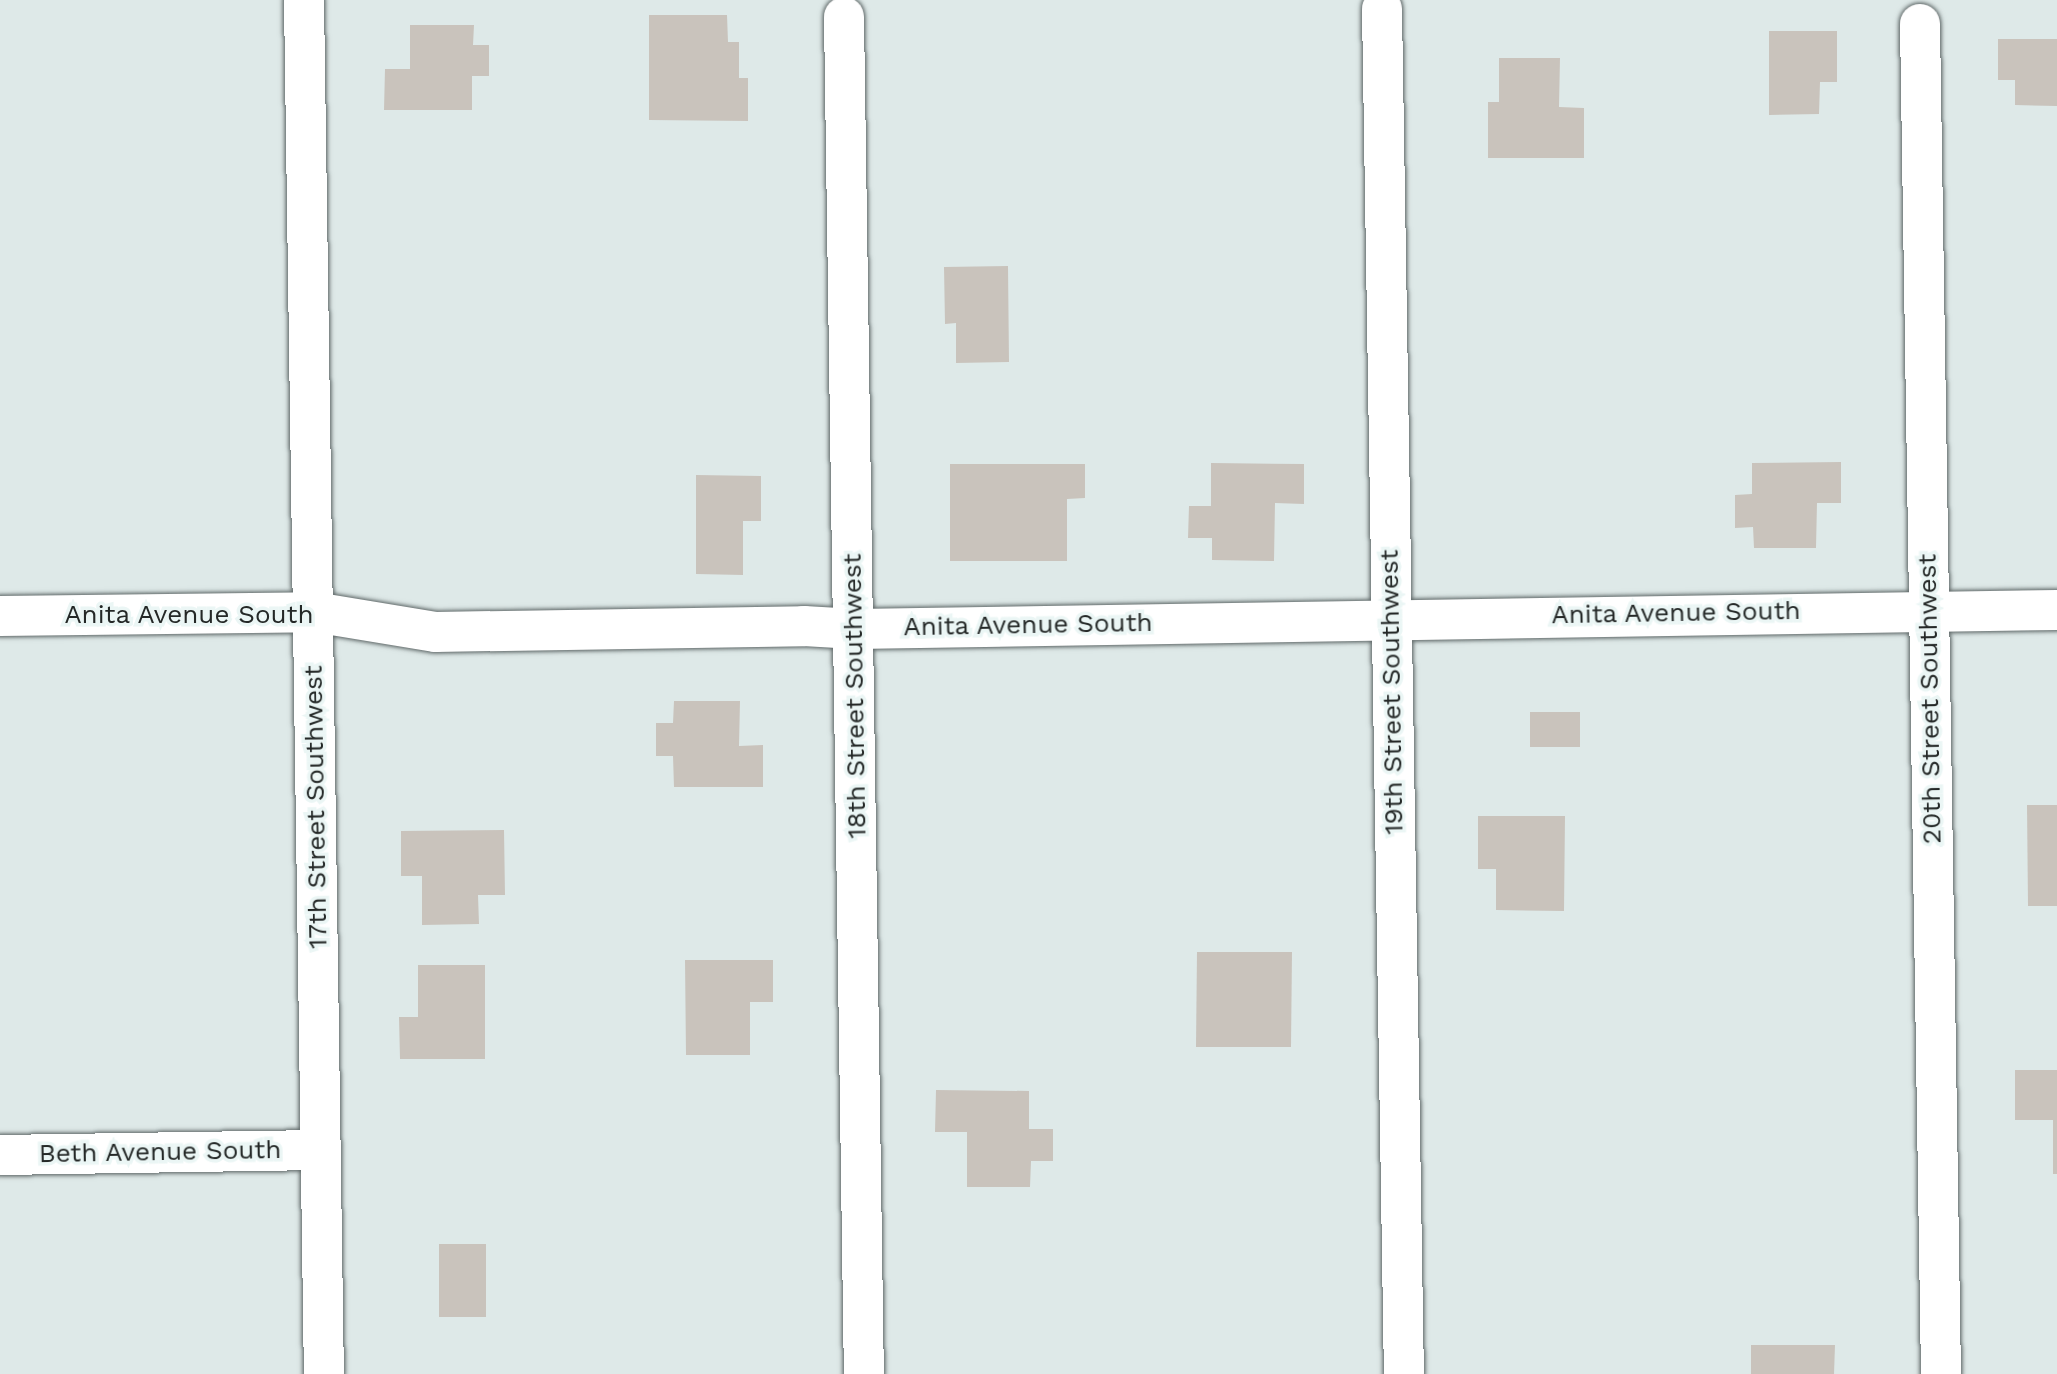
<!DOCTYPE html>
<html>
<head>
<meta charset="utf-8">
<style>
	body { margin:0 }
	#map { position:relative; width:2057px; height:1374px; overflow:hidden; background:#dee9e8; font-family:"Work Sans",sans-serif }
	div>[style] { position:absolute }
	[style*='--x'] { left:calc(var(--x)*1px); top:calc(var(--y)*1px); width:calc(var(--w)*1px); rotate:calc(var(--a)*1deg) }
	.building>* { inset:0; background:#c9c3bc }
	.roads { filter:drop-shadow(0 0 2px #606969) drop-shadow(0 0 2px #606969) }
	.street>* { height:40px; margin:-20px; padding:0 20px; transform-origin:20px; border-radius:20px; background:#fff }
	span { translate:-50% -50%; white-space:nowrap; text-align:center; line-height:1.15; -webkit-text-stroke:7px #ebf6f5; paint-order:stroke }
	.street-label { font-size:26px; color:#242827 }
</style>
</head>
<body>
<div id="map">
	<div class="building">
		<i style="clip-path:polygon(649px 15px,727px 15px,728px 42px,739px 42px,739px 78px,748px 78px,748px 121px,649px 120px)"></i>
		<i style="clip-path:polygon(410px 25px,474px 25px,473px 45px,489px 45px,489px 76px,472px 76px,472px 110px,384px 110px,385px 69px,410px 69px)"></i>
		<i style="clip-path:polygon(1769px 31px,1837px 31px,1837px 82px,1820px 82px,1819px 114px,1769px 115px)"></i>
		<i style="clip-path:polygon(1998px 39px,2057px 39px,2057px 106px,2015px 105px,2015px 80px,1998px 80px)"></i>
		<i style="clip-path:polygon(1499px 58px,1560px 58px,1559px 107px,1584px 108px,1584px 158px,1488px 158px,1488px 102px,1499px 102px)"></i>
		<i style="clip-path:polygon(1008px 266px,1009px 362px,956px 363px,956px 323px,945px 324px,944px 267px)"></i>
		<i style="clip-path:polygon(1841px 462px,1841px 503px,1817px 503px,1816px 548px,1754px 548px,1753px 527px,1735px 528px,1735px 495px,1752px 494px,1752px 463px)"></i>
		<i style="clip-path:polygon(1211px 463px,1304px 464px,1304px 504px,1275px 503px,1274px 561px,1212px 560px,1212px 538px,1188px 538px,1189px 506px,1211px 506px)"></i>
		<i style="clip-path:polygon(950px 464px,1085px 464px,1085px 498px,1067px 499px,1067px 561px,950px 561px)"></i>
		<i style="clip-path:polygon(696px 475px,761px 476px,761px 521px,743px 521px,743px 575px,696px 574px)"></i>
		<i style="clip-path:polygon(674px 701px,740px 701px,739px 746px,763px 745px,763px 787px,674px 787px,673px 756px,656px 756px,656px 723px,673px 723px)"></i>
		<i style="clip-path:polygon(1530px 712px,1580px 712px,1580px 747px,1530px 747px)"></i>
		<i style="clip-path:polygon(2027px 805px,2057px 805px,2057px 906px,2028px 906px)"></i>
		<i style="clip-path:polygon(1478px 816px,1565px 816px,1564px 911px,1496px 910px,1496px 869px,1478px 869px)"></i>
		<i style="clip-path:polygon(504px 830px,505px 895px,478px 895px,479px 924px,422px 925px,422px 876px,401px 876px,401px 831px)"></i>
		<i style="clip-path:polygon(1197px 952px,1292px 952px,1291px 1047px,1196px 1047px)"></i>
		<i style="clip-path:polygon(685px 960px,773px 960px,773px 1002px,750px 1002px,750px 1055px,686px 1055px)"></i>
		<i style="clip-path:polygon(418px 965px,485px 965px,485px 1059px,400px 1059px,399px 1017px,418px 1017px)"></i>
		<i style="clip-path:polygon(2015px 1070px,2057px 1070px,2057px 1174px,2053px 1174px,2053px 1120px,2015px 1120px)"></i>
		<i style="clip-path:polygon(936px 1090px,1029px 1091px,1029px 1129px,1053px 1129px,1053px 1161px,1031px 1161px,1030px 1187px,967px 1187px,967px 1132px,935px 1132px)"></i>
		<i style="clip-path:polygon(439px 1244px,486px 1244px,486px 1317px,439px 1317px)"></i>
		<i style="clip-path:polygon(1751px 1345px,1835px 1345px,1834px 1374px,1751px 1374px)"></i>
	</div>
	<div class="roads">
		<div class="street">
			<i style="--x:304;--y:0;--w:1374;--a:89.17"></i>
			<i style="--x:1382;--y:9;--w:1365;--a:89.08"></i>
			<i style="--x:844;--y:17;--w:1357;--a:89.16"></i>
			<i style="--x:1920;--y:24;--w:1350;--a:89.11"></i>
			<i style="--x:0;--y:616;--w:314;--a:-0.7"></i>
			<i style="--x:314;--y:612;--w:123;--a:9.4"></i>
			<i style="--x:435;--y:632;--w:369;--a:-0.9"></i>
			<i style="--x:804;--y:626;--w:51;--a:3.4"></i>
			<i style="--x:855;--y:629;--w:1202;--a:-0.91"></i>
			<i style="--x:0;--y:1155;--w:321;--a:-0.9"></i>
		</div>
	</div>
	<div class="street-label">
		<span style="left:1676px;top:613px;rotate:-1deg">Anita Avenue South</span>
		<span style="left:189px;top:615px">Anita Avenue South</span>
		<span style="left:1028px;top:625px;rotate:-1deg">Anita Avenue South</span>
		<span style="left:1392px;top:692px;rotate:-91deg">19th Street Southwest</span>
		<span style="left:855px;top:696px;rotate:-91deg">18th Street Southwest</span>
		<span style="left:1930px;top:699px;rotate:-91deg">20th Street Southwest</span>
		<span style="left:316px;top:807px;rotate:-91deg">17th Street Southwest</span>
		<span style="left:160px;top:1152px;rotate:-1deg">Beth Avenue South</span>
	</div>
</div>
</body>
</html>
